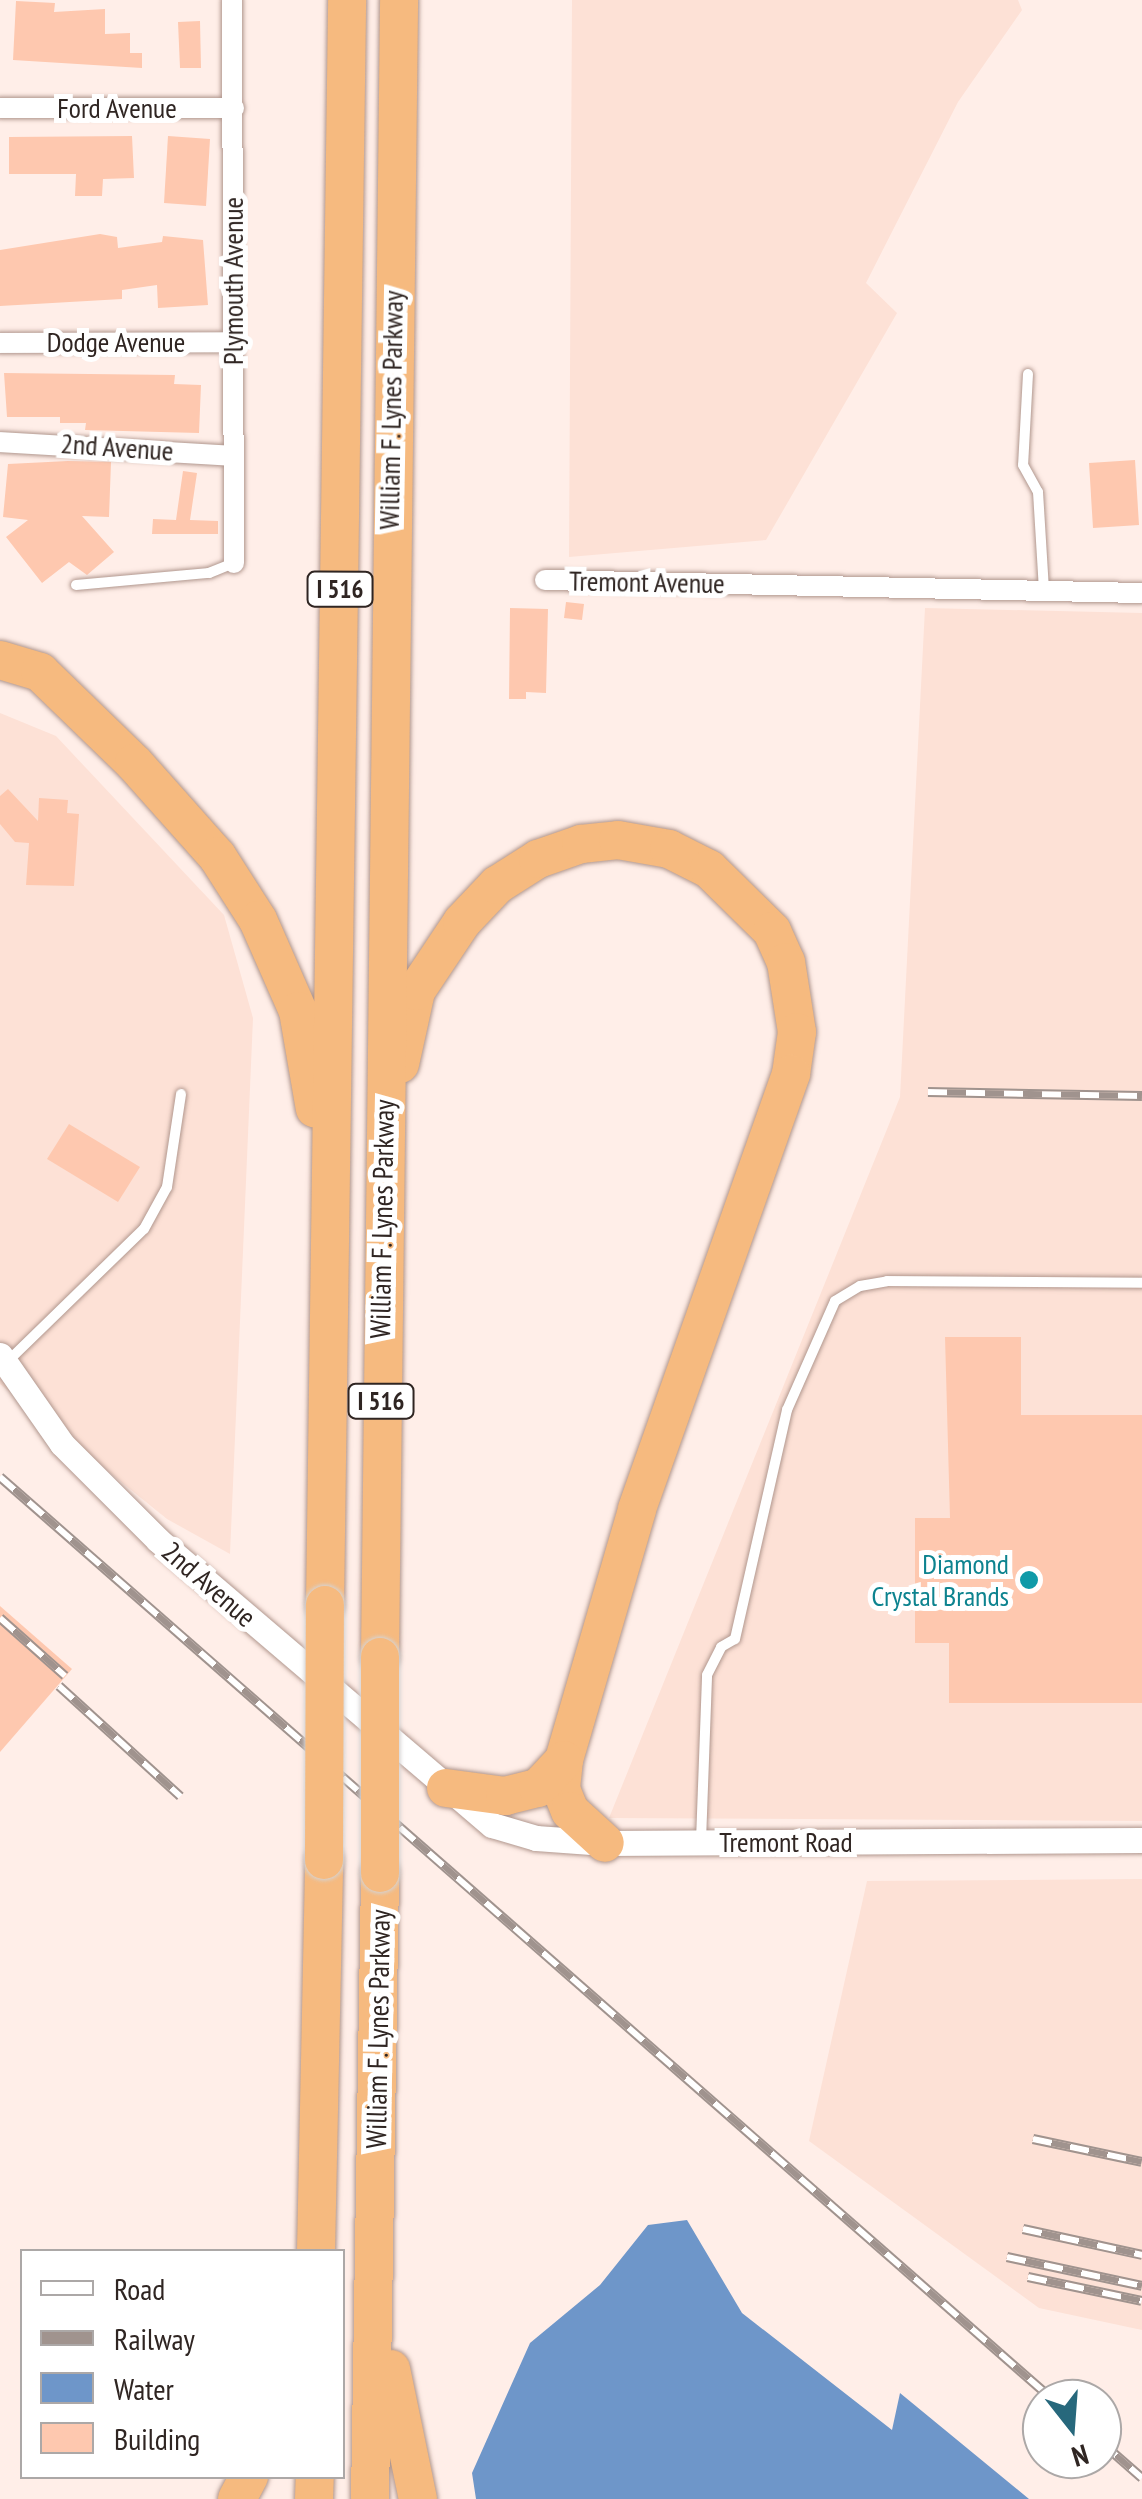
<!DOCTYPE html>
<html>
<head>
<meta charset="utf-8">
<style>
	body { margin:0 }
	#map { position:relative; width:1142px; height:2499px; overflow:hidden; background:#ffeee8; font-family:"PT Sans Narrow",sans-serif }
	div>[style] { position:absolute }
	[style*='--x'] { left:calc(var(--x)*1px); top:calc(var(--y)*1px); width:calc(var(--w)*1px); rotate:calc(var(--a)*1deg) }
	.built>* { inset:0; background:#fde1d6 }
	.water>* { inset:0; background:#6e96c9 }
	.building>* { inset:0; background:#fec8af }
	.roads { filter:drop-shadow(0 0 2px #b1978e) drop-shadow(0 0 2px #b1978e) }
	.service>* { height:10px; margin:-5px; padding:0 5px; transform-origin:5px; border-radius:5px; background:#fff }
	.minor>* { height:20px; margin:-10px; padding:0 10px; transform-origin:10px; border-radius:10px; background:#fff }
	.tertiary>* { height:25px; margin:-12.5px; padding:0 12.5px; transform-origin:12.5px; border-radius:12.5px; background:#fff }
	.motorway>* { height:38px; margin:-19px; padding:0 19px; transform-origin:19px; border-radius:19px; background:#f6ba7f }
	.rail>* { height:10px; margin-top:-5px; transform-origin:0; background:repeating-linear-gradient(90deg,#fff 0 19px,#a0938e 0 38px); box-sizing:border-box; border-block:2px solid #a0938e }
	.bridges { filter:drop-shadow(0 0 2px #d5d3d3) drop-shadow(0 0 2px #d5d3d3) }
	.motorway-bridge>* { height:38px; margin:-19px; padding:0 19px; transform-origin:19px; border-radius:19px; background:#f6ba7f }
	.dots>* { width:28px; height:28px; translate:-50% -50%; box-sizing:border-box; border:5px solid #fff; border-radius:50% }
	span { translate:-50% -50%; white-space:nowrap; text-align:center; line-height:1.15; -webkit-text-stroke:10px #fff; paint-order:stroke }
	.shield-label span { padding:2px 8px; background:#fff; border:2px solid; border-radius:8px; -webkit-text-stroke-width:0 }
	.shield-label { font-size:25px; color:#2f2522; font-weight:700 }
	.street-label { font-size:28px; color:#2f2522 }
	.culture-label { font-size:28px; color:#0d838f }
	.right { translate:-100% -50%; text-align:right }
	.legend { position:absolute; left:20px; top:2249px; width:325px; height:230px; box-sizing:border-box; background:#fff; border:2px solid #aca8a7; margin:0; padding:12px 18px; list-style:none; font-size:30px; color:#2f2522 }
	.legend li { display:flex; align-items:center; gap:20px; height:50px }
	.legend b { width:50px; border:2px solid #aca8a7 }
	.north { position:absolute; left:1022px; top:2379px; width:100px; height:100px; box-sizing:border-box; background:#fff; border:2px solid #aca8a7; border-radius:50%; rotate:163deg; font-size:28px; font-weight:700; line-height:40px; text-align:center; color:#2f2522 }
	.north::after { content:''; display:block; margin:auto; width:35px; height:45px; background:#27687c; clip-path:polygon(50% 0,100% 100%,50% 72%,0 100%) }
</style>
</head>
<body>
<div id="map">
	<div class="built">
		<i style="clip-path:polygon(572px 0,1018px 0,1022px 10px,958px 102px,866px 283px,897px 313px,766px 540px,569px 557px)"></i>
		<i style="clip-path:polygon(925px 608px,1142px 613px,1142px 1821px,609px 1818px,900px 1097px)"></i>
		<i style="clip-path:polygon(0 713px,56px 736px,224px 915px,253px 1018px,230px 1554px,167px 1519px,0 1384px)"></i>
		<i style="clip-path:polygon(1142px 1879px,1142px 2330px,1039px 2308px,809px 2141px,867px 1881px)"></i>
	</div>
	<div class="water">
		<i style="clip-path:polygon(687px 2220px,742px 2313px,892px 2430px,900px 2393px,1029px 2499px,476px 2499px,472px 2473px,530px 2343px,600px 2285px,648px 2225px)"></i>
	</div>
	<div class="building">
		<i style="clip-path:polygon(16px 1px,55px 3px,54px 12px,105px 9px,105px 34px,130px 33px,130px 53px,142px 53px,142px 68px,13px 60px)"></i>
		<i style="clip-path:polygon(200px 21px,201px 68px,180px 68px,178px 22px)"></i>
		<i style="clip-path:polygon(132px 136px,134px 178px,103px 179px,102px 196px,75px 196px,76px 174px,9px 174px,9px 137px)"></i>
		<i style="clip-path:polygon(168px 136px,210px 139px,206px 206px,164px 203px)"></i>
		<i style="clip-path:polygon(100px 234px,117px 237px,118px 248px,162px 242px,163px 236px,203px 240px,208px 305px,158px 308px,157px 285px,122px 290px,122px 299px,0 306px,0 250px)"></i>
		<i style="clip-path:polygon(4px 373px,175px 375px,174px 384px,201px 385px,199px 433px,85px 430px,86px 423px,60px 423px,60px 417px,7px 417px)"></i>
		<i style="clip-path:polygon(1135px 460px,1139px 525px,1093px 528px,1089px 463px)"></i>
		<i style="clip-path:polygon(68px 461px,111px 462px,109px 517px,82px 516px,114px 552px,87px 575px,69px 562px,42px 583px,6px 537px,28px 520px,3px 517px,8px 464px)"></i>
		<i style="clip-path:polygon(183px 471px,197px 473px,190px 520px,218px 521px,218px 534px,152px 534px,153px 519px,176px 520px)"></i>
		<i style="clip-path:polygon(566px 602px,584px 604px,582px 620px,564px 618px)"></i>
		<i style="clip-path:polygon(510px 608px,548px 609px,546px 693px,526px 692px,526px 699px,509px 699px)"></i>
		<i style="clip-path:polygon(8px 789px,38px 821px,39px 798px,68px 800px,67px 813px,79px 814px,74px 886px,26px 885px,29px 843px,15px 842px,0 824px,0 796px)"></i>
		<i style="clip-path:polygon(69px 1124px,140px 1167px,118px 1202px,47px 1159px)"></i>
		<i style="clip-path:polygon(945px 1337px,1021px 1337px,1021px 1415px,1142px 1415px,1142px 1703px,949px 1703px,949px 1643px,915px 1643px,915px 1518px,950px 1518px)"></i>
		<i style="clip-path:polygon(0 1606px,72px 1669px,0 1752px)"></i>
	</div>
	<div class="roads">
		<div class="service">
			<i style="--x:1028;--y:374;--w:91;--a:93.1"></i>
			<i style="--x:1023;--y:465;--w:31;--a:61"></i>
			<i style="--x:1038;--y:492;--w:98;--a:86.5"></i>
			<i style="--x:76;--y:585;--w:134;--a:-5.2"></i>
			<i style="--x:209;--y:573;--w:27;--a:-22"></i>
			<i style="--x:6;--y:1363;--w:192;--a:-44.2"></i>
			<i style="--x:144;--y:1229;--w:48;--a:-61.3"></i>
			<i style="--x:167;--y:1187;--w:94;--a:-81.4"></i>
			<i style="--x:701;--y:1841;--w:166;--a:-87.9"></i>
			<i style="--x:707;--y:1675;--w:31;--a:-63"></i>
			<i style="--x:721;--y:1647;--w:16;--a:-30"></i>
			<i style="--x:735;--y:1639;--w:235;--a:-77.2"></i>
			<i style="--x:787;--y:1410;--w:119;--a:-66.2"></i>
			<i style="--x:835;--y:1301;--w:29;--a:-31"></i>
			<i style="--x:860;--y:1286;--w:27;--a:-10"></i>
			<i style="--x:887;--y:1281;--w:255;--a:0.4"></i>
		</div>
		<div class="minor">
			<i style="--x:232;--y:0;--w:563;--a:89.8"></i>
			<i style="--x:0;--y:108;--w:234;--a:0"></i>
			<i style="--x:0;--y:343;--w:233;--a:-0.2"></i>
			<i style="--x:0;--y:442;--w:234;--a:3.4"></i>
			<i style="--x:545;--y:580;--w:597;--a:1.25"></i>
		</div>
		<div class="tertiary">
			<i style="--x:0;--y:1355;--w:108;--a:55.1"></i>
			<i style="--x:62;--y:1444;--w:136;--a:45"></i>
			<i style="--x:158;--y:1540;--w:439;--a:40.5"></i>
			<i style="--x:492;--y:1825;--w:46;--a:16.5"></i>
			<i style="--x:536;--y:1838;--w:69;--a:4.1"></i>
			<i style="--x:605;--y:1843;--w:537;--a:-0.32"></i>
		</div>
		<div class="motorway">
			<i style="--x:0;--y:660;--w:42;--a:16.7"></i>
			<i style="--x:40;--y:672;--w:131;--a:44.1"></i>
			<i style="--x:134;--y:763;--w:125;--a:48.3"></i>
			<i style="--x:217;--y:856;--w:76;--a:57.4"></i>
			<i style="--x:258;--y:920;--w:99;--a:66.3"></i>
			<i style="--x:298;--y:1011;--w:99;--a:80.2"></i>
			<i style="--x:400;--y:1064;--w:75;--a:-77.6"></i>
			<i style="--x:416;--y:991;--w:83;--a:-56.3"></i>
			<i style="--x:462;--y:922;--w:51;--a:-46.6"></i>
			<i style="--x:497;--y:885;--w:49;--a:-32.4"></i>
			<i style="--x:538;--y:859;--w:46;--a:-19.2"></i>
			<i style="--x:581;--y:844;--w:37;--a:-6"></i>
			<i style="--x:618;--y:840;--w:52;--a:10"></i>
			<i style="--x:669;--y:849;--w:45;--a:26.6"></i>
			<i style="--x:709;--y:869;--w:88;--a:44.5"></i>
			<i style="--x:772;--y:931;--w:34;--a:66"></i>
			<i style="--x:786;--y:962;--w:71;--a:81.1"></i>
			<i style="--x:797;--y:1032;--w:42;--a:98.1"></i>
			<i style="--x:791;--y:1074;--w:462;--a:109.5"></i>
			<i style="--x:637;--y:1510;--w:260;--a:106.3"></i>
			<i style="--x:564;--y:1760;--w:29;--a:96"></i>
			<i style="--x:561;--y:1789;--w:24;--a:68"></i>
			<i style="--x:570;--y:1811;--w:47;--a:42.4"></i>
			<i style="--x:325;--y:1605;--w:1605;--a:-89.21"></i>
			<i style="--x:380;--y:1657;--w:1657;--a:-89.34"></i>
			<i style="--x:446;--y:1788;--w:60;--a:7.7"></i>
			<i style="--x:505;--y:1796;--w:34;--a:-14"></i>
			<i style="--x:538;--y:1788;--w:38;--a:-47"></i>
			<i style="--x:316;--y:2252;--w:392;--a:-88.8"></i>
			<i style="--x:391;--y:2369;--w:133;--a:78.3"></i>
			<i style="--x:237;--y:2499;--w:26;--a:-62"></i>
			<i style="--x:314;--y:2499;--w:23;--a:-88"></i>
			<i style="--x:370;--y:2499;--w:626;--a:-89.08"></i>
		</div>
	</div>
	<div class="rail">
		<i style="--x:928;--y:1092;--w:214;--a:1.1"></i>
		<i style="--x:0;--y:1477;--w:1399;--a:41.23"></i>
		<i style="--x:0;--y:1618;--w:87;--a:41.7"></i>
		<i style="--x:59;--y:1686;--w:164;--a:42.3"></i>
		<i style="--x:1033;--y:2139;--w:111;--a:11.9"></i>
		<i style="--x:1023;--y:2229;--w:122;--a:12.3"></i>
		<i style="--x:1007;--y:2257;--w:138;--a:12.1"></i>
		<i style="--x:1028;--y:2277;--w:116;--a:11.9"></i>
		<i style="--x:1102;--y:2443;--w:53;--a:41.2"></i>
	</div>
	<div class="bridges">
		<div class="motorway-bridge">
			<i style="--x:324;--y:1860;--w:255;--a:-89.8"></i>
			<i style="--x:380;--y:1873;--w:216;--a:-90"></i>
		</div>
	</div>
	<div class="dots">
		<i style="left:1029px;top:1580px;background:#0f9aa8"></i>
	</div>
	<div class="shield-label">
		<span style="left:340px;top:589px">I 516</span>
		<span style="left:381px;top:1401px">I 516</span>
	</div>
	<div class="street-label">
		<span style="left:117px;top:108px">Ford Avenue</span>
		<span style="left:233px;top:281px;rotate:-90deg">Plymouth Avenue</span>
		<span style="left:116px;top:342px">Dodge Avenue</span>
		<span style="left:391px;top:410px;rotate:-89deg">William F. Lynes Parkway</span>
		<span style="left:117px;top:447px;rotate:4deg">2nd Avenue</span>
		<span style="left:647px;top:582px;rotate:1deg">Tremont Avenue</span>
		<span style="left:382px;top:1219px;rotate:-89deg">William F. Lynes Parkway</span>
		<span style="left:209px;top:1584px;rotate:41deg">2nd Avenue</span>
		<span style="left:786px;top:1842px">Tremont Road</span>
		<span style="left:378px;top:2029px;rotate:-89deg">William F. Lynes Parkway</span>
	</div>
	<div class="culture-label">
		<span class="right" style="left:1009px;top:1580px">Diamond<br>Crystal Brands</span>
	</div>
	<ul class="legend">
	<li><b style="height:12px;background:#fff"></b>Road</li>
	<li><b style="height:12px;background:#a0938e"></b>Railway</li>
	<li><b style="height:28px;background:#6e96c9"></b>Water</li>
	<li><b style="height:28px;background:#fec8af"></b>Building</li>
	</ul>
	<div class="north">N</div>
</div>
</body>
</html>
